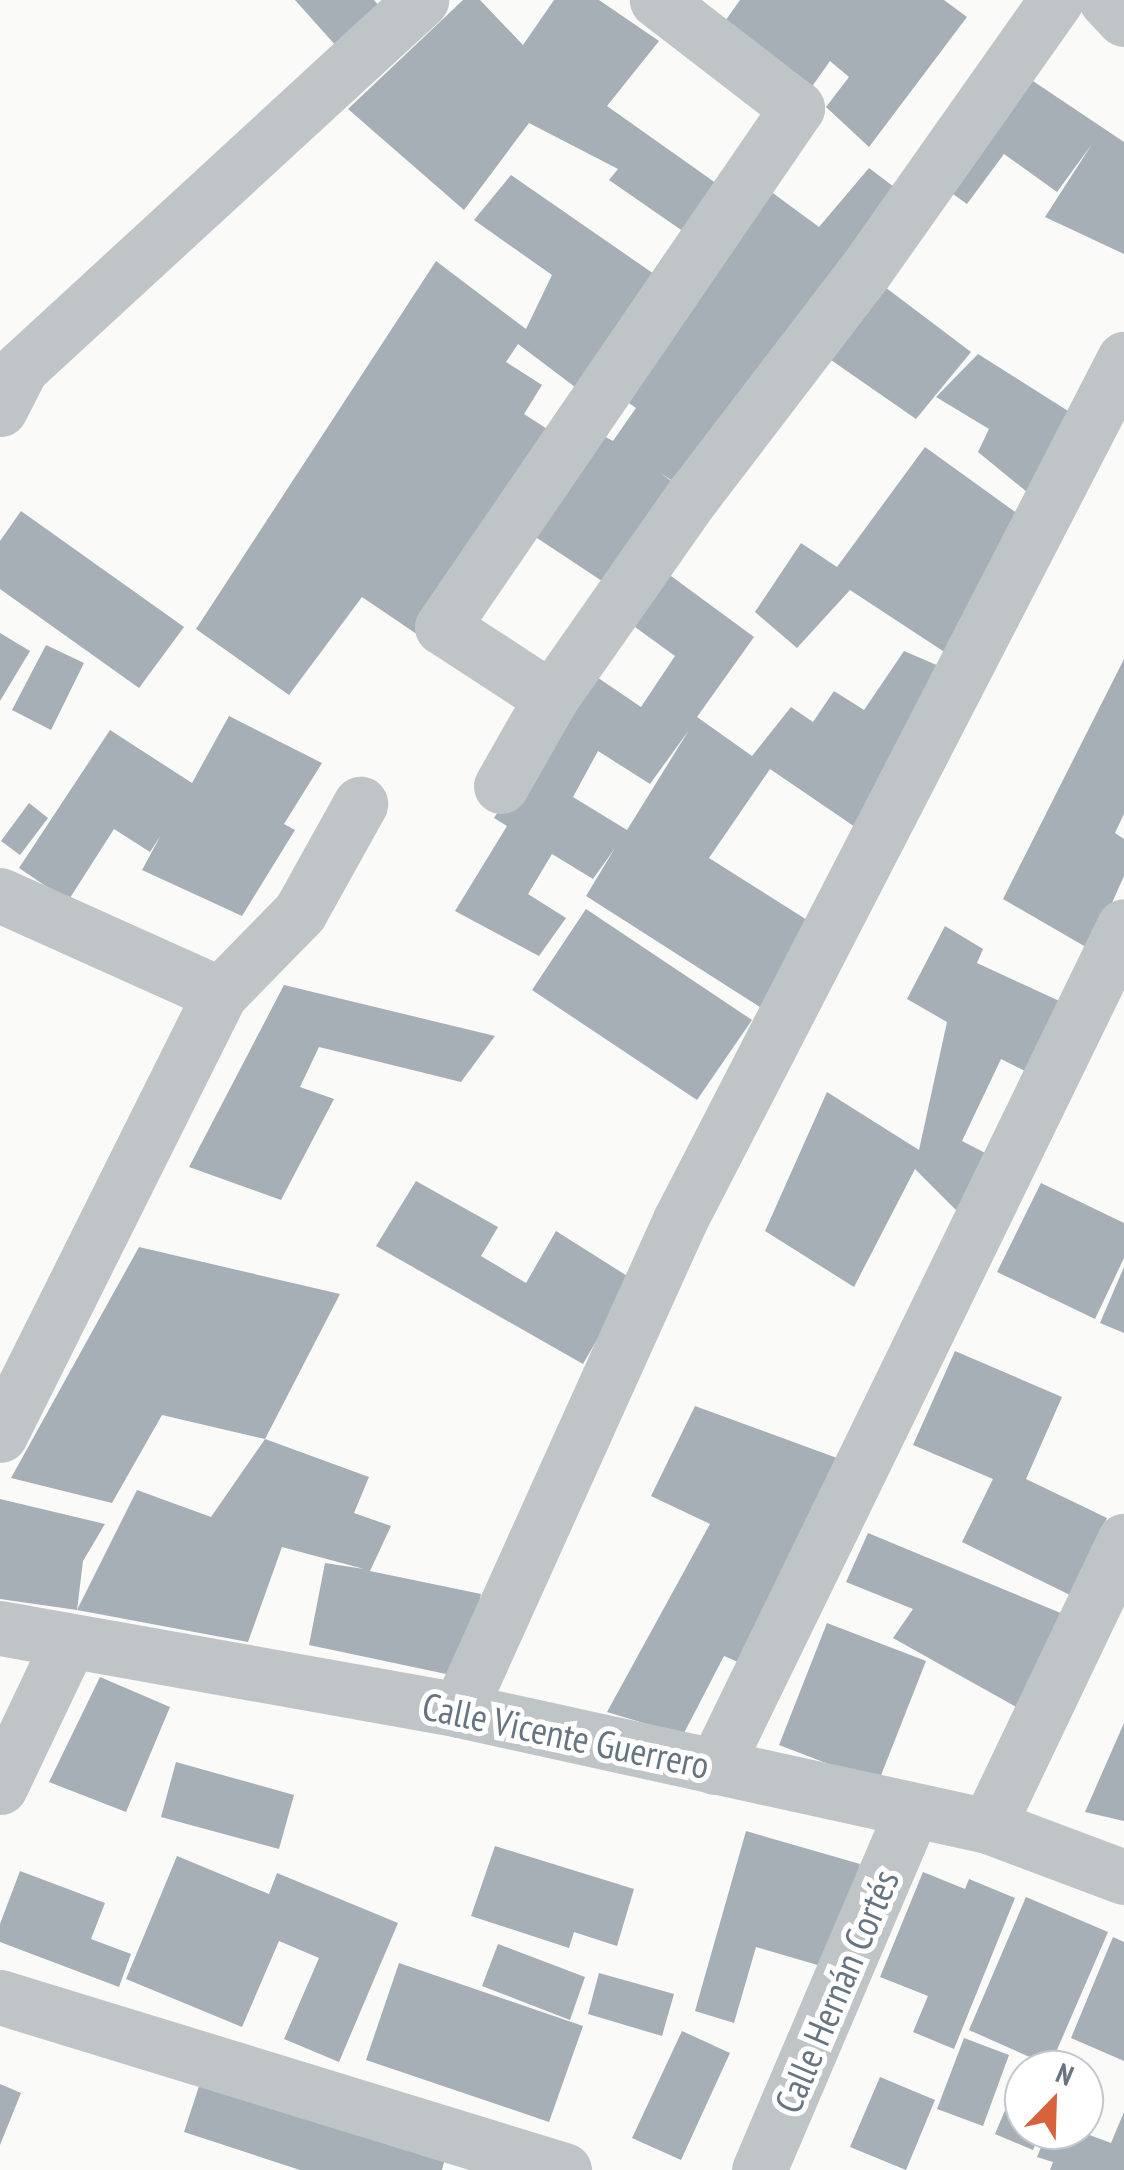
<!DOCTYPE html>
<html>
<head>
<meta charset="utf-8">
<style>
	body { margin:0 }
	#map { position:relative; width:1124px; height:2170px; overflow:hidden; background:#fafaf8; font-family:"PT Sans Narrow",sans-serif }
	div>[style] { position:absolute }
	[style*='--x'] { left:calc(var(--x)*1px); top:calc(var(--y)*1px); width:calc(var(--w)*1px); rotate:calc(var(--a)*1deg) }
	.building>* { inset:0; background:#a6afb5 }
	.street>* { height:55px; margin:-27.5px; padding:0 27.5px; transform-origin:27.5px; border-radius:27.5px; background:#bfc4c7 }
	span { translate:-50% -50%; white-space:nowrap; text-align:center; line-height:1.15; -webkit-text-stroke:10px #fff; paint-order:stroke }
	.street-label { font-size:38px; color:#667581 }
	.north { position:absolute; left:1004px; top:2050px; width:100px; height:100px; box-sizing:border-box; background:#fff; border:2px solid #c2c8cd; border-radius:50%; rotate:23deg; font-size:28px; font-weight:700; line-height:40px; text-align:center; color:#667581 }
	.north::after { content:''; display:block; margin:auto; width:35px; height:45px; background:#d8633a; clip-path:polygon(50% 0,100% 100%,50% 72%,0 100%) }
</style>
</head>
<body>
<div id="map">
	<div class="building">
		<i style="clip-path:polygon(295px 0,374px 0,381px 8px,337px 47px)"></i>
		<i style="clip-path:polygon(463px 0,480px 0,523px 45px,554px 0,599px 0,659px 41px,607px 106px,720px 186px,687px 234px,609px 180px,618px 169px,529px 123px,464px 210px,348px 109px)"></i>
		<i style="clip-path:polygon(740px 0,944px 0,967px 17px,869px 147px,826px 107px,849px 77px,830px 61px,806px 95px,716px 34px)"></i>
		<i style="clip-path:polygon(1021px 73px,1124px 142px,1124px 254px,1045px 217px,1092px 144px,1057px 192px,1004px 154px,967px 204px,943px 187px)"></i>
		<i style="clip-path:polygon(869px 168px,906px 196px,686px 490px,659px 472px,682px 489px,611px 587px,534px 536px,598px 433px,613px 441px,636px 408px,610px 390px,766px 188px,819px 227px)"></i>
		<i style="clip-path:polygon(511px 175px,654px 274px,575px 387px,518px 344px,506px 362px,542px 385px,524px 414px,555px 434px,424px 639px,362px 597px,289px 695px,196px 629px,436px 261px,526px 329px,552px 275px,474px 220px)"></i>
		<i style="clip-path:polygon(873px 278px,971px 352px,916px 419px,818px 351px)"></i>
		<i style="clip-path:polygon(978px 354px,1076px 416px,1027px 492px,978px 452px,989px 429px,936px 397px)"></i>
		<i style="clip-path:polygon(925px 447px,1018px 514px,946px 653px,850px 590px,797px 648px,755px 612px,801px 543px,837px 567px)"></i>
		<i style="clip-path:polygon(21px 511px,184px 627px,139px 688px,0 589px,0 541px)"></i>
		<i style="clip-path:polygon(evenodd,667px 573px,754px 637px,697px 717px,752px 756px,791px 707px,813px 722px,834px 691px,864px 710px,904px 651px,939px 666px,861px 831px,770px 769px,709px 858px,815px 925px,763px 1009px,586px 896px,615px 848px,593px 879px,552px 854px,528px 894px,566px 918px,539px 956px,455px 911px,507px 826px,494px 818px,588px 671px,641px 707px,675px 656px,635px 627px,667px 573px,689px 730px,627px 830px,573px 797px,598px 751px,650px 784px,689px 730px)"></i>
		<i style="clip-path:polygon(0 633px,30px 651px,0 701px)"></i>
		<i style="clip-path:polygon(46px 645px,84px 663px,51px 730px,12px 710px)"></i>
		<i style="clip-path:polygon(1124px 659px,1124px 814px,1115px 833px,1124px 839px,1124px 876px,1091px 950px,1003px 899px)"></i>
		<i style="clip-path:polygon(229px 716px,322px 763px,284px 824px,295px 830px,242px 916px,142px 870px,161px 835px,150px 852px,114px 829px,68px 901px,19px 868px,110px 730px,192px 783px)"></i>
		<i style="clip-path:polygon(29px 803px,48px 818px,20px 855px,1px 841px)"></i>
		<i style="clip-path:polygon(586px 909px,752px 1020px,697px 1100px,532px 990px)"></i>
		<i style="clip-path:polygon(945px 926px,983px 949px,977px 963px,1068px 1005px,1033px 1075px,1001px 1059px,962px 1141px,993px 1157px,962px 1216px,915px 1169px,854px 1287px,765px 1231px,827px 1092px,919px 1150px,947px 1022px,907px 999px)"></i>
		<i style="clip-path:polygon(284px 985px,495px 1036px,461px 1082px,319px 1047px,300px 1087px,334px 1099px,281px 1200px,189px 1167px)"></i>
		<i style="clip-path:polygon(416px 1181px,498px 1227px,481px 1256px,526px 1283px,556px 1231px,632px 1279px,583px 1364px,376px 1246px)"></i>
		<i style="clip-path:polygon(1041px 1183px,1124px 1223px,1124px 1258px,1095px 1319px,997px 1272px)"></i>
		<i style="clip-path:polygon(139px 1247px,340px 1294px,265px 1439px,369px 1477px,354px 1513px,391px 1526px,370px 1571px,481px 1594px,465px 1678px,309px 1645px,325px 1563px,364px 1569px,282px 1547px,248px 1642px,77px 1610px,137px 1490px,211px 1517px,265px 1439px,162px 1415px,112px 1503px,11px 1478px)"></i>
		<i style="clip-path:polygon(1124px 1267px,1124px 1333px,1100px 1323px)"></i>
		<i style="clip-path:polygon(955px 1351px,1062px 1397px,1026px 1479px,1107px 1518px,1070px 1595px,962px 1542px,993px 1479px,913px 1445px)"></i>
		<i style="clip-path:polygon(695px 1406px,837px 1458px,747px 1666px,724px 1656px,683px 1735px,607px 1712px,710px 1524px,651px 1496px)"></i>
		<i style="clip-path:polygon(0 1499px,105px 1524px,83px 1561px,77px 1610px,0 1599px)"></i>
		<i style="clip-path:polygon(868px 1533px,1068px 1616px,1018px 1708px,893px 1638px,913px 1609px,846px 1582px)"></i>
		<i style="clip-path:polygon(827px 1623px,926px 1661px,878px 1783px,779px 1745px)"></i>
		<i style="clip-path:polygon(100px 1677px,170px 1707px,126px 1812px,49px 1782px)"></i>
		<i style="clip-path:polygon(1124px 1723px,1124px 1821px,1085px 1812px)"></i>
		<i style="clip-path:polygon(176px 1762px,294px 1795px,279px 1849px,161px 1817px)"></i>
		<i style="clip-path:polygon(746px 1831px,860px 1864px,831px 1969px,756px 1947px,734px 2023px,695px 2011px)"></i>
		<i style="clip-path:polygon(495px 1846px,634px 1889px,617px 1946px,574px 1932px,569px 1948px,471px 1916px)"></i>
		<i style="clip-path:polygon(177px 1856px,269px 1894px,277px 1873px,398px 1923px,339px 2062px,284px 2039px,319px 1958px,279px 1941px,242px 2027px,126px 1979px)"></i>
		<i style="clip-path:polygon(20px 1871px,105px 1903px,91px 1939px,131px 1954px,119px 1987px,0 1942px,0 1924px)"></i>
		<i style="clip-path:polygon(923px 1872px,965px 1889px,969px 1879px,1015px 1898px,954px 2049px,913px 2032px,928px 1996px,880px 1977px)"></i>
		<i style="clip-path:polygon(1026px 1897px,1108px 1932px,1050px 2066px,969px 2030px)"></i>
		<i style="clip-path:polygon(1113px 1937px,1124px 1942px,1124px 2061px,1071px 2038px)"></i>
		<i style="clip-path:polygon(498px 1944px,585px 1977px,570px 2020px,482px 1986px)"></i>
		<i style="clip-path:polygon(399px 1963px,583px 2026px,549px 2122px,366px 2060px)"></i>
		<i style="clip-path:polygon(599px 1973px,674px 1994px,662px 2036px,588px 2014px)"></i>
		<i style="clip-path:polygon(682px 2031px,730px 2053px,681px 2160px,632px 2138px)"></i>
		<i style="clip-path:polygon(964px 2038px,1009px 2055px,983px 2126px,937px 2109px)"></i>
		<i style="clip-path:polygon(202px 2077px,445px 2158px,442px 2170px,300px 2170px,184px 2132px)"></i>
		<i style="clip-path:polygon(880px 2077px,935px 2100px,906px 2170px,850px 2147px)"></i>
		<i style="clip-path:polygon(0 2084px,21px 2093px,0 2145px)"></i>
		<i style="clip-path:polygon(1014px 2089px,1024px 2093px,1024px 2130px,1041px 2130px,1033px 2150px,995px 2134px)"></i>
		<i style="clip-path:polygon(1124px 2112px,1124px 2170px,1050px 2170px,1053px 2162px,1037px 2157px,1048px 2130px,1076px 2130px,1111px 2143px)"></i>
	</div>
	<div class="street">
		<i style="--x:1106;--y:0;--w:26;--a:47"></i>
		<i style="--x:0;--y:409;--w:46;--a:-62.9"></i>
		<i style="--x:21;--y:368;--w:544;--a:-42.61"></i>
		<i style="--x:551;--y:698;--w:130;--a:-146.9"></i>
		<i style="--x:442;--y:627;--w:629;--a:-55.63"></i>
		<i style="--x:797;--y:108;--w:177;--a:-142.4"></i>
		<i style="--x:501;--y:786;--w:101;--a:-60.4"></i>
		<i style="--x:551;--y:698;--w:246;--a:-55"></i>
		<i style="--x:692;--y:497;--w:285;--a:-52.6"></i>
		<i style="--x:865;--y:271;--w:332;--a:-54.8"></i>
		<i style="--x:0;--y:895;--w:241;--a:24.2"></i>
		<i style="--x:0;--y:1435;--w:493;--a:-63.5"></i>
		<i style="--x:220;--y:994;--w:115;--a:-45.7"></i>
		<i style="--x:300;--y:912;--w:124;--a:-60.9"></i>
		<i style="--x:0;--y:1628;--w:466;--a:10.1"></i>
		<i style="--x:459;--y:1710;--w:542;--a:12.37"></i>
		<i style="--x:988;--y:1826;--w:145;--a:20.6"></i>
		<i style="--x:459;--y:1710;--w:538;--a:-65.72"></i>
		<i style="--x:680;--y:1220;--w:969;--a:-62.72"></i>
		<i style="--x:715;--y:1767;--w:935;--a:-64.07"></i>
		<i style="--x:0;--y:1787;--w:161;--a:-64.6"></i>
		<i style="--x:988;--y:1826;--w:316;--a:-64.5"></i>
		<i style="--x:0;--y:1997;--w:590;--a:17.05"></i>
		<i style="--x:759;--y:2170;--w:389;--a:-66.9"></i>
	</div>
	<div class="street-label">
		<span style="left:566px;top:1735px;rotate:12deg">Calle Vicente Guerrero</span>
		<span style="left:836px;top:1991px;rotate:-67deg">Calle Hernán Cortés</span>
	</div>
	<div class="north">N</div>
</div>
</body>
</html>
